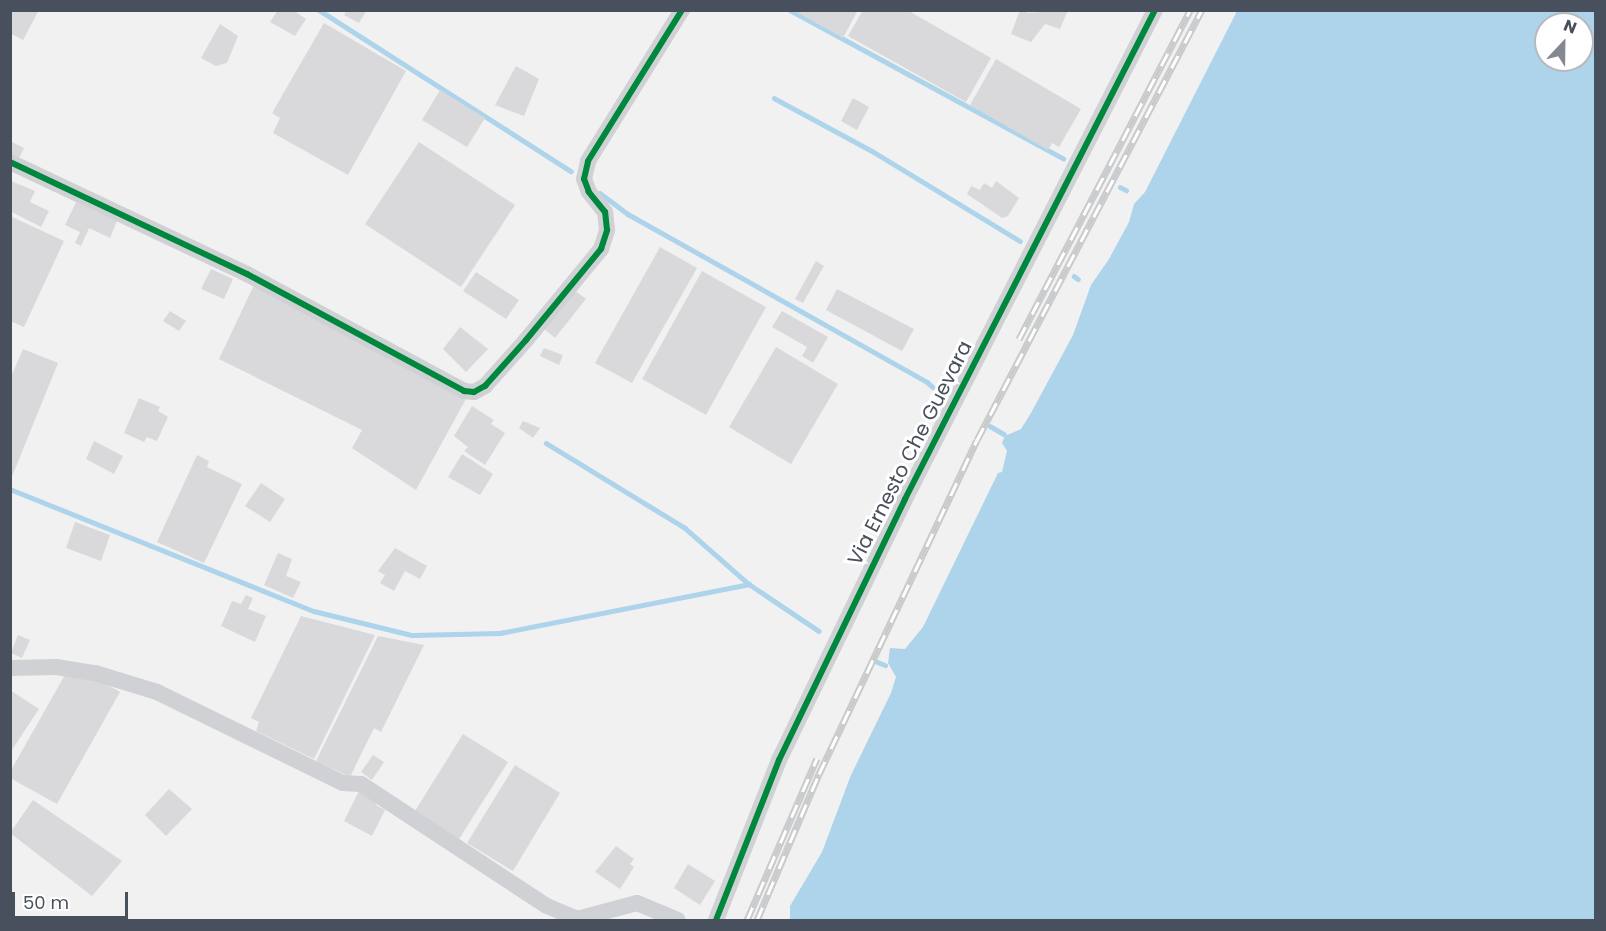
<!DOCTYPE html>
<html>
<head>
<meta charset="utf-8">
<style>
	body { margin:0 }
	#map { position:relative; width:1606px; height:931px; overflow:hidden; background:#f2f1f1; font-family:Poppins,sans-serif }
	div>[style] { position:absolute }
	[style*='--x'] { left:calc(var(--x)*1px); top:calc(var(--y)*1px); width:calc(var(--w)*1px); rotate:calc(var(--a)*1deg) }
	.water>* { inset:0; background:#add4eb }
	.stream>* { height:4.5px; margin:-2.25px; padding:0 2.25px; transform-origin:2.25px; border-radius:2.25px; background:#add4eb }
	.building>* { inset:0; background:#d9d9db }
	.minor>* { height:16px; margin:-8px; padding:0 8px; transform-origin:8px; border-radius:8px; background:#cfd1d4 }
	.rail>* { height:7px; margin-top:-3.5px; transform-origin:0; background:repeating-linear-gradient(90deg,#fff 0 14px,#c8cacc 0 28px); box-sizing:border-box; border-block:2px solid #c8cacc }
	.cycleway>* { height:6px; margin:-3px; padding:0 3px; transform-origin:3px; border-radius:3px; background:#00873e }
	span { translate:-50% -50%; white-space:nowrap; text-align:center; line-height:1.15; -webkit-text-stroke:6px #fff; paint-order:stroke }
	.street-label { font-size:20px; color:#49505d }
	.frame { position:absolute; inset:0; border:12px solid #49505d; pointer-events:none }
	.north { position:absolute; left:1534px; top:12px; width:60px; height:60px; box-sizing:border-box; background:#fff; border:2px solid #b6b9be; border-radius:50%; rotate:22deg; font-size:16px; font-weight:700; line-height:24px; text-align:center; color:#49505d }
	.north::after { content:''; display:block; margin:auto; width:21px; height:27px; background:#848891; clip-path:polygon(50% 0,100% 100%,50% 72%,0 100%) }
	.scale { position:absolute; left:12px; top:892px; width:116px; height:27px; box-sizing:border-box; border:3px solid #49505d; border-top:0; padding-left:8px; font-size:18px; line-height:21px; white-space:nowrap; color:#49505d; -webkit-text-stroke:4px #fff; paint-order:stroke }
</style>
</head>
<body>
<div id="map">
	<div class="water">
		<i style="clip-path:polygon(evenodd,1237px 11px,1595px 11px,1595px 920px,790px 920px,790px 906px,822px 852px,851px 775px,891px 693px,896px 677px,888px 663px,890px 648px,905px 649px,923px 627px,998px 473px,1002px 472px,1007px 451px,1002px 443px,1005px 436px,1021px 429px,1031px 413px,1073px 335px,1091px 285px,1109px 259px,1129px 222px,1134px 204px,1145px 192px,1237px 11px,1546px 24px,1582px 24px,1582px 60px,1546px 60px,1546px 24px)"></i>
	</div>
	<div class="stream">
		<i style="--x:319;--y:10;--w:299;--a:32.6"></i>
		<i style="--x:790;--y:10;--w:311;--a:28.5"></i>
		<i style="--x:774;--y:98;--w:111;--a:28.4"></i>
		<i style="--x:872;--y:151;--w:173;--a:31.3"></i>
		<i style="--x:1120;--y:187;--w:7;--a:27"></i>
		<i style="--x:600;--y:193;--w:35;--a:37"></i>
		<i style="--x:628;--y:214;--w:343;--a:29.3"></i>
		<i style="--x:927;--y:382;--w:20;--a:41"></i>
		<i style="--x:1074;--y:276;--w:5;--a:37"></i>
		<i style="--x:990;--y:426;--w:16;--a:30"></i>
		<i style="--x:546;--y:443;--w:163;--a:31.4"></i>
		<i style="--x:685;--y:528;--w:85;--a:41.2"></i>
		<i style="--x:749;--y:584;--w:84;--a:33.9"></i>
		<i style="--x:10;--y:489;--w:328;--a:21.9"></i>
		<i style="--x:314;--y:611;--w:101;--a:13.8"></i>
		<i style="--x:412;--y:635;--w:88;--a:-1.3"></i>
		<i style="--x:500;--y:633;--w:254;--a:-11.1"></i>
		<i style="--x:875;--y:661;--w:11;--a:22"></i>
	</div>
	<div class="building">
		<i style="clip-path:polygon(10px 10px,39px 10px,23px 40px,10px 33px)"></i>
		<i style="clip-path:polygon(278px 10px,293px 10px,306px 19px,295px 36px,270px 22px)"></i>
		<i style="clip-path:polygon(347px 10px,367px 10px,359px 23px,344px 15px)"></i>
		<i style="clip-path:polygon(793px 10px,858px 10px,843px 38px)"></i>
		<i style="clip-path:polygon(863px 10px,907px 10px,991px 58px,966px 102px,848px 36px)"></i>
		<i style="clip-path:polygon(1020px 10px,1028px 13px,1068px 10px,1060px 29px,1045px 24px,1031px 42px,1011px 34px)"></i>
		<i style="clip-path:polygon(324px 23px,406px 71px,348px 175px,273px 133px,280px 118px,272px 113px)"></i>
		<i style="clip-path:polygon(220px 24px,238px 36px,227px 63px,216px 66px,201px 58px)"></i>
		<i style="clip-path:polygon(996px 59px,1081px 109px,1059px 147px,1052px 143px,1048px 150px,970px 105px)"></i>
		<i style="clip-path:polygon(516px 66px,539px 79px,524px 116px,495px 105px)"></i>
		<i style="clip-path:polygon(440px 90px,485px 118px,467px 147px,422px 120px)"></i>
		<i style="clip-path:polygon(853px 98px,869px 107px,857px 130px,841px 121px)"></i>
		<i style="clip-path:polygon(10px 141px,24px 148px,18px 160px,10px 156px)"></i>
		<i style="clip-path:polygon(419px 142px,515px 205px,461px 287px,365px 224px)"></i>
		<i style="clip-path:polygon(11px 181px,35px 191px,30px 202px,49px 211px,41px 227px,10px 211px)"></i>
		<i style="clip-path:polygon(996px 181px,1019px 198px,1008px 216px,1002px 218px,967px 194px,971px 186px,980px 190px,984px 183px,992px 188px)"></i>
		<i style="clip-path:polygon(76px 202px,117px 221px,110px 238px,89px 228px,81px 246px,75px 243px,80px 232px,65px 225px)"></i>
		<i style="clip-path:polygon(10px 216px,64px 241px,24px 327px,10px 321px)"></i>
		<i style="clip-path:polygon(660px 247px,697px 268px,632px 383px,595px 363px)"></i>
		<i style="clip-path:polygon(816px 261px,824px 266px,803px 303px,795px 299px)"></i>
		<i style="clip-path:polygon(211px 269px,233px 279px,224px 299px,201px 289px)"></i>
		<i style="clip-path:polygon(702px 271px,766px 307px,706px 415px,642px 379px)"></i>
		<i style="clip-path:polygon(476px 272px,519px 300px,506px 319px,463px 291px)"></i>
		<i style="clip-path:polygon(254px 285px,466px 399px,416px 490px,352px 448px,362px 430px,219px 359px)"></i>
		<i style="clip-path:polygon(573px 289px,586px 299px,555px 338px,542px 327px)"></i>
		<i style="clip-path:polygon(837px 289px,914px 329px,902px 351px,826px 310px)"></i>
		<i style="clip-path:polygon(170px 311px,186px 321px,179px 331px,163px 321px)"></i>
		<i style="clip-path:polygon(782px 311px,828px 337px,813px 363px,802px 356px,807px 347px,772px 327px)"></i>
		<i style="clip-path:polygon(460px 327px,488px 349px,466px 372px,443px 349px)"></i>
		<i style="clip-path:polygon(776px 347px,838px 384px,791px 464px,729px 427px)"></i>
		<i style="clip-path:polygon(544px 348px,563px 355px,559px 365px,540px 356px)"></i>
		<i style="clip-path:polygon(23px 349px,58px 363px,11px 479px,10px 379px)"></i>
		<i style="clip-path:polygon(139px 398px,160px 407px,158px 411px,168px 417px,157px 441px,147px 437px,144px 442px,124px 433px)"></i>
		<i style="clip-path:polygon(472px 406px,494px 420px,491px 424px,505px 433px,485px 465px,464px 451px,468px 447px,454px 436px)"></i>
		<i style="clip-path:polygon(523px 421px,540px 428px,533px 438px,519px 428px)"></i>
		<i style="clip-path:polygon(94px 441px,123px 456px,114px 474px,86px 459px)"></i>
		<i style="clip-path:polygon(462px 454px,493px 474px,480px 495px,448px 477px)"></i>
		<i style="clip-path:polygon(197px 455px,209px 461px,207px 467px,242px 484px,204px 563px,157px 542px)"></i>
		<i style="clip-path:polygon(261px 483px,285px 499px,270px 522px,245px 506px)"></i>
		<i style="clip-path:polygon(75px 522px,110px 535px,101px 561px,66px 548px)"></i>
		<i style="clip-path:polygon(395px 548px,427px 566px,420px 579px,405px 571px,394px 591px,380px 583px,385px 575px,378px 571px)"></i>
		<i style="clip-path:polygon(278px 553px,292px 559px,286px 576px,301px 582px,293px 598px,264px 585px)"></i>
		<i style="clip-path:polygon(246px 595px,253px 598px,248px 609px,266px 616px,255px 642px,221px 626px,232px 601px,241px 604px)"></i>
		<i style="clip-path:polygon(301px 616px,375px 635px,314px 759px,256px 731px,259px 722px,251px 718px)"></i>
		<i style="clip-path:polygon(18px 635px,30px 640px,22px 658px,11px 653px)"></i>
		<i style="clip-path:polygon(378px 636px,424px 645px,381px 732px,374px 728px,350px 777px,316px 761px)"></i>
		<i style="clip-path:polygon(66px 673px,95px 678px,120px 692px,57px 804px,10px 778px,10px 772px)"></i>
		<i style="clip-path:polygon(10px 690px,39px 709px,10px 753px)"></i>
		<i style="clip-path:polygon(463px 734px,508px 762px,459px 839px,415px 811px)"></i>
		<i style="clip-path:polygon(373px 755px,384px 762px,372px 780px,361px 772px)"></i>
		<i style="clip-path:polygon(515px 765px,560px 793px,513px 871px,467px 843px)"></i>
		<i style="clip-path:polygon(169px 789px,192px 809px,166px 836px,145px 815px)"></i>
		<i style="clip-path:polygon(360px 789px,379px 798px,376px 805px,385px 810px,372px 836px,344px 821px)"></i>
		<i style="clip-path:polygon(33px 800px,122px 861px,92px 896px,10px 833px)"></i>
		<i style="clip-path:polygon(616px 846px,634px 859px,630px 864px,634px 867px,620px 889px,595px 872px)"></i>
		<i style="clip-path:polygon(688px 864px,715px 881px,700px 905px,674px 888px)"></i>
	</div>
	<div class="minor">
		<i style="--x:10;--y:162;--w:262;--a:25.3"></i>
		<i style="--x:247;--y:274;--w:247;--a:28.3"></i>
		<i style="--x:464;--y:391;--w:10;--a:6"></i>
		<i style="--x:474;--y:392;--w:13;--a:-29"></i>
		<i style="--x:485;--y:386;--w:62;--a:-48.3"></i>
		<i style="--x:526;--y:340;--w:118;--a:-50.5"></i>
		<i style="--x:601;--y:249;--w:20;--a:-72"></i>
		<i style="--x:607;--y:230;--w:18;--a:-96"></i>
		<i style="--x:605;--y:212;--w:26;--a:-129"></i>
		<i style="--x:589;--y:192;--w:14;--a:-111"></i>
		<i style="--x:584;--y:179;--w:18;--a:-77"></i>
		<i style="--x:588;--y:161;--w:178;--a:-58.1"></i>
		<i style="--x:10;--y:668;--w:46;--a:-1.2"></i>
		<i style="--x:56;--y:667;--w:39;--a:9"></i>
		<i style="--x:95;--y:673;--w:65;--a:17"></i>
		<i style="--x:157;--y:692;--w:207;--a:26.1"></i>
		<i style="--x:343;--y:783;--w:18;--a:3"></i>
		<i style="--x:361;--y:784;--w:222;--a:33.3"></i>
		<i style="--x:547;--y:906;--w:33;--a:23"></i>
		<i style="--x:577;--y:919;--w:62;--a:-14.9"></i>
		<i style="--x:637;--y:903;--w:44;--a:22.5"></i>
		<i style="--x:716;--y:920;--w:172;--a:-68.5"></i>
		<i style="--x:779;--y:760;--w:290;--a:-64.2"></i>
		<i style="--x:905;--y:499;--w:549;--a:-62.92"></i>
	</div>
	<div class="rail">
		<i style="--x:1019;--y:339;--w:371;--a:-62.5"></i>
		<i style="--x:747;--y:920;--w:176;--a:-66.6"></i>
		<i style="--x:757;--y:920;--w:159;--a:-67"></i>
		<i style="--x:819;--y:774;--w:369;--a:-64.7"></i>
		<i style="--x:977;--y:440;--w:485;--a:-62.4"></i>
	</div>
	<div class="cycleway">
		<i style="--x:10;--y:162;--w:262;--a:25.3"></i>
		<i style="--x:247;--y:274;--w:247;--a:28.3"></i>
		<i style="--x:464;--y:391;--w:10;--a:6"></i>
		<i style="--x:474;--y:392;--w:13;--a:-29"></i>
		<i style="--x:485;--y:386;--w:62;--a:-48.3"></i>
		<i style="--x:526;--y:340;--w:118;--a:-50.5"></i>
		<i style="--x:601;--y:249;--w:20;--a:-72"></i>
		<i style="--x:607;--y:230;--w:18;--a:-96"></i>
		<i style="--x:605;--y:212;--w:26;--a:-129"></i>
		<i style="--x:589;--y:192;--w:14;--a:-111"></i>
		<i style="--x:584;--y:179;--w:18;--a:-77"></i>
		<i style="--x:588;--y:161;--w:178;--a:-58.1"></i>
		<i style="--x:716;--y:920;--w:172;--a:-68.5"></i>
		<i style="--x:779;--y:760;--w:290;--a:-64.2"></i>
		<i style="--x:905;--y:499;--w:549;--a:-62.92"></i>
	</div>
	<div class="street-label">
		<span style="left:910px;top:453px;rotate:-63deg">Via Ernesto Che Guevara</span>
	</div>
	<div class="frame"></div>
	<div class="north">N</div>
	<div class="scale">50 m</div>
</div>
</body>
</html>
